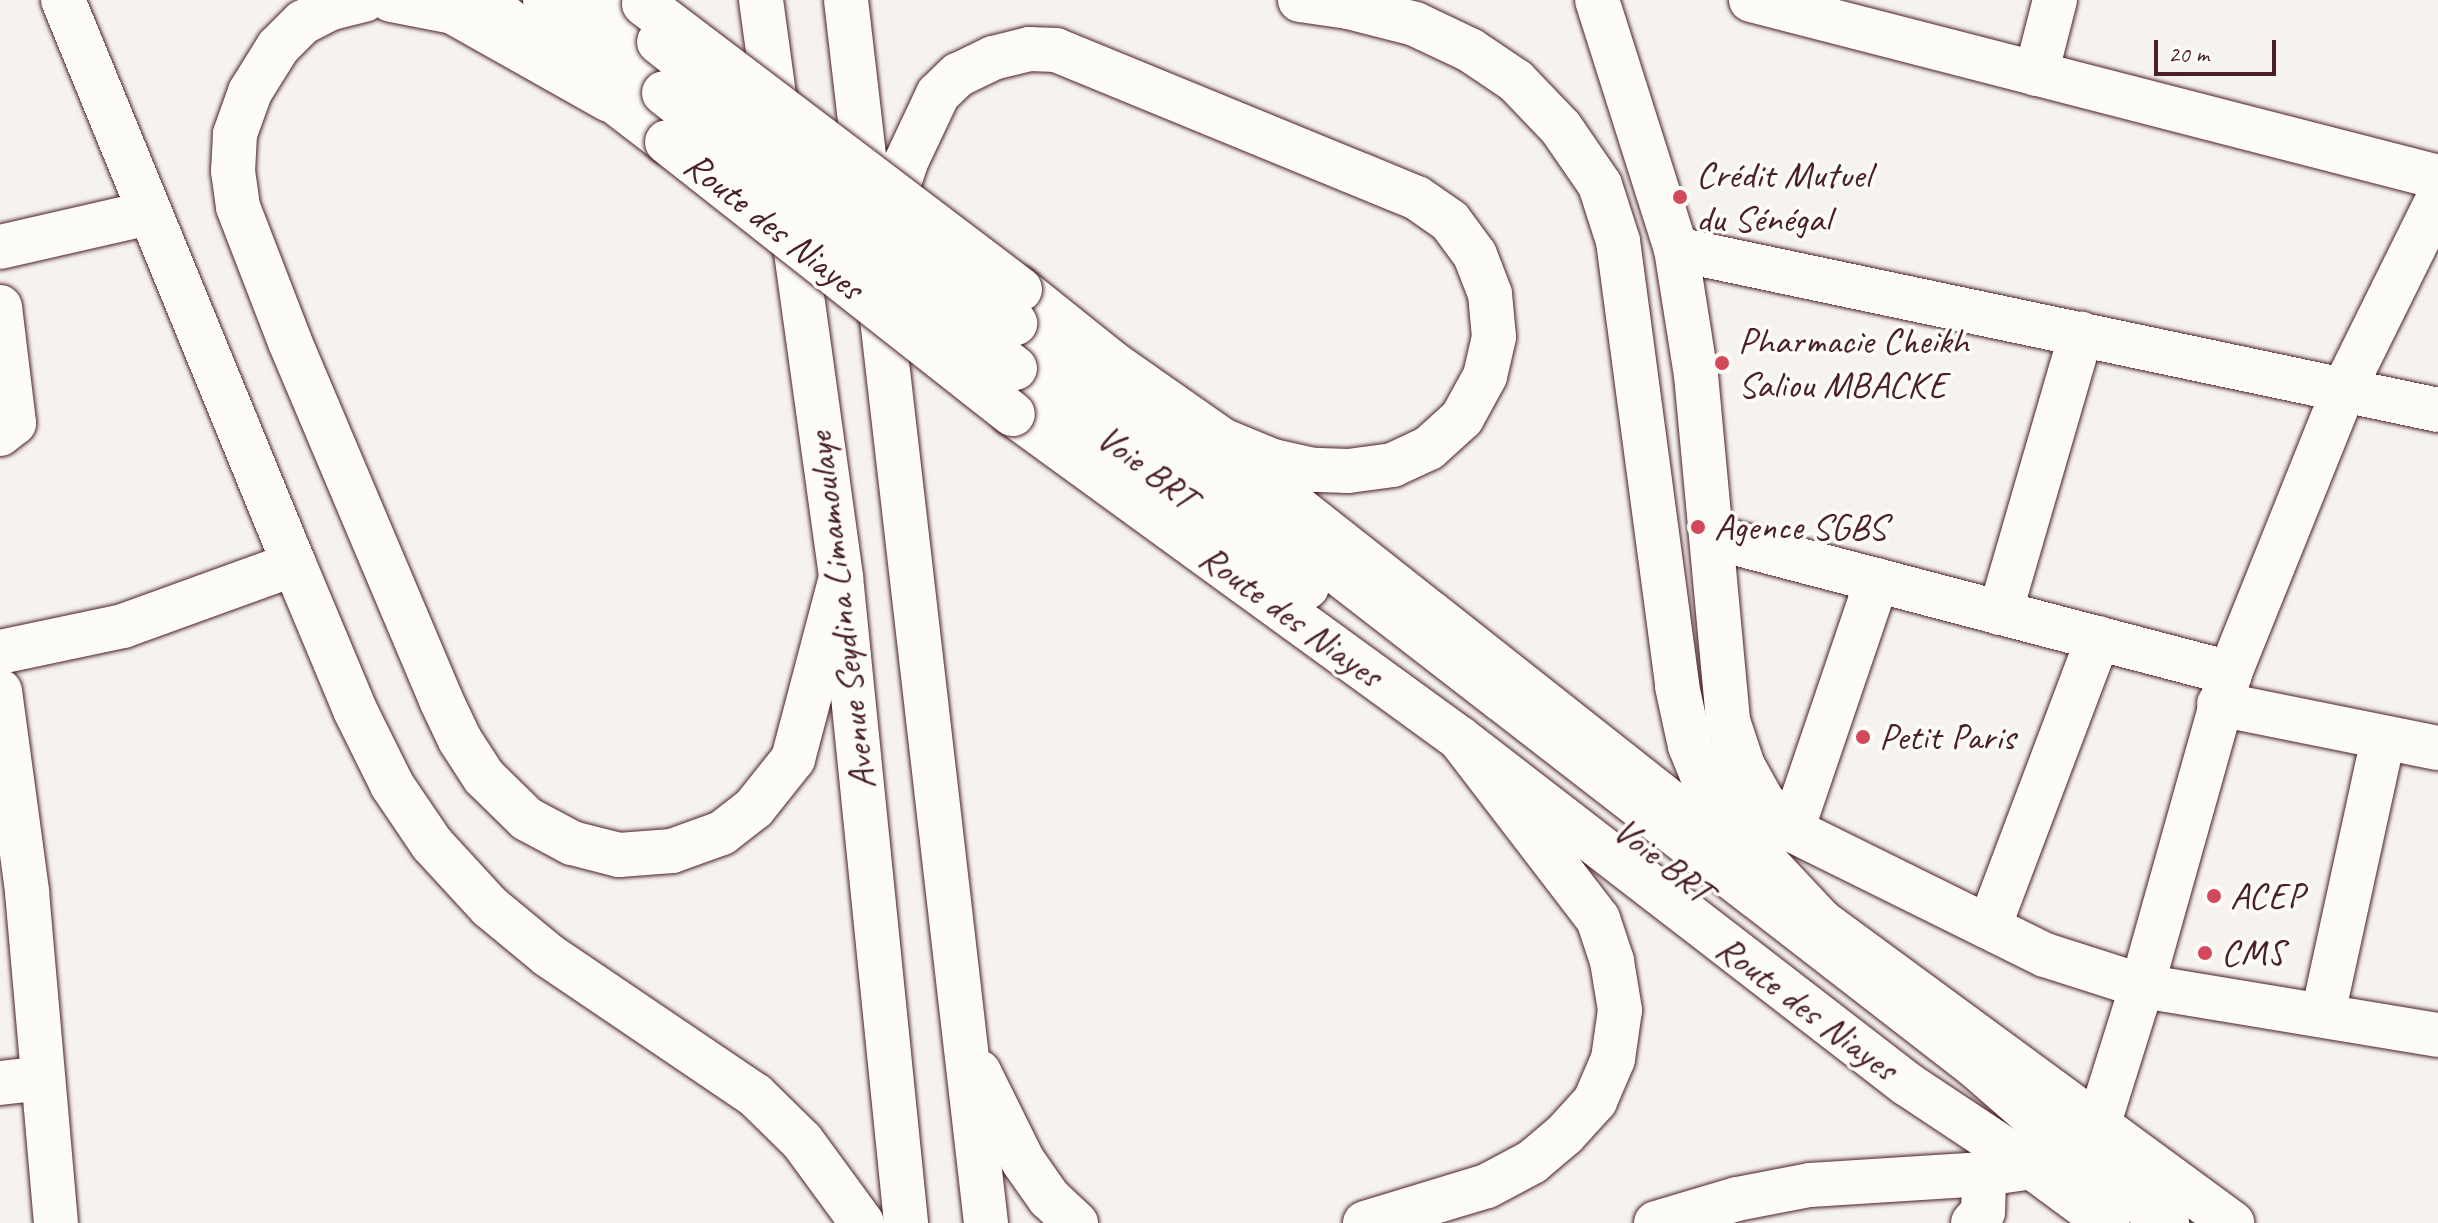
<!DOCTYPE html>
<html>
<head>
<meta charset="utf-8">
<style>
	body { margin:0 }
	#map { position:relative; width:2438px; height:1223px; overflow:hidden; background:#f6f3ef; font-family:Caveat,sans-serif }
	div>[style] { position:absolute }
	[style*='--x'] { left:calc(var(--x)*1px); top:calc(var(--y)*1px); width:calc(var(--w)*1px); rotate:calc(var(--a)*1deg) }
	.roads { filter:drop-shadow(0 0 2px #4a1f2b) drop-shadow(0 0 2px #4a1f2b) }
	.minor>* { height:44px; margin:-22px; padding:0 22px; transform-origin:22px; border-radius:22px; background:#fdfcf7 }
	.major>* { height:44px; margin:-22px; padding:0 22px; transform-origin:22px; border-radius:22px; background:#fdfcf7 }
	.highway>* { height:44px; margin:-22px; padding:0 22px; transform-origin:22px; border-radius:22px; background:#fdfcf7 }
	.bridges { filter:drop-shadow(0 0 2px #4a1f2b) drop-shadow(0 0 2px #4a1f2b) }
	.minor-bridge>* { height:44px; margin:-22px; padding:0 22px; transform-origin:22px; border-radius:22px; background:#fdfcf7 }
	.major-bridge>* { height:44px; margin:-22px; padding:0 22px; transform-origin:22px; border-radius:22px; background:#fdfcf7 }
	.dots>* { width:22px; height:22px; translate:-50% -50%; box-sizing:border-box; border:4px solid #fdfcf7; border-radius:50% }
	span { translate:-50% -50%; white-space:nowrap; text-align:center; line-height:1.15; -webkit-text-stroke:7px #fdfcf7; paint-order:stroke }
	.poi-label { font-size:38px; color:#4a1f2b }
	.left { translate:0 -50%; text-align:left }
	.street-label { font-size:38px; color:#4a1f2b }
	.scale { position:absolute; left:2154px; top:40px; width:122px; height:36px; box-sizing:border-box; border:4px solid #4a1f2b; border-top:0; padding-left:10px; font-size:24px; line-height:28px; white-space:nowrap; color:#4a1f2b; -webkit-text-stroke:6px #fdfcf7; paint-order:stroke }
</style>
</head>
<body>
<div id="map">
	<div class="roads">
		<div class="minor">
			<i style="--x:545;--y:0;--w:151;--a:38"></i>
			<i style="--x:601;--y:0;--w:72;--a:35.9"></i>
			<i style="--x:1597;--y:0;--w:261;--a:72.4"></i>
			<i style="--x:1676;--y:249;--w:128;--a:81"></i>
			<i style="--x:1696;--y:375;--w:347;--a:84.7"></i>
			<i style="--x:1728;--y:721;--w:47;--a:71.6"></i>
			<i style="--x:1743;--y:766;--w:41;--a:60.9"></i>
			<i style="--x:1763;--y:802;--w:40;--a:44"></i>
			<i style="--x:1792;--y:830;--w:282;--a:26.3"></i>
			<i style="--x:2045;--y:955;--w:102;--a:17.7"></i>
			<i style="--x:2142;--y:986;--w:300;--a:9.4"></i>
			<i style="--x:1751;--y:0;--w:709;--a:14.45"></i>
			<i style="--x:2036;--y:74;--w:76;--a:-75.6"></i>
			<i style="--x:0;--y:247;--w:153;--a:-12.9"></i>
			<i style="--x:1676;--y:249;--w:779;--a:11.93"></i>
			<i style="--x:0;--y:307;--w:117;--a:83.1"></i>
			<i style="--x:14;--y:423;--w:18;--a:142"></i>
			<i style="--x:1015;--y:323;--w:1213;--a:37.73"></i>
			<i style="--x:1974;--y:1065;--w:125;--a:41.1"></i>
			<i style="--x:2068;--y:1147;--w:125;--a:37.5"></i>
			<i style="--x:1015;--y:368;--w:365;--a:36.9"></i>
			<i style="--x:1712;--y:537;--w:536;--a:14.71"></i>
			<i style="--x:2000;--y:613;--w:291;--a:-73.8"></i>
			<i style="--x:0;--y:652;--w:126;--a:-11.9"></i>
			<i style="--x:123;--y:626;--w:182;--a:-19.9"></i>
			<i style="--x:0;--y:691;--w:203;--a:82.3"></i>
			<i style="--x:27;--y:892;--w:332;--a:85"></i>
			<i style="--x:2219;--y:704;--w:223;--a:11.4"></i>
			<i style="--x:1792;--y:830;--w:264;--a:-71.2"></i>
			<i style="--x:1989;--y:927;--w:309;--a:-69.3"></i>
			<i style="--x:2323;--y:1014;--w:282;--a:-77.7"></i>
			<i style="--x:0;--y:1083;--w:43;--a:-6.6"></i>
			<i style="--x:2098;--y:1126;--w:147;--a:-72.6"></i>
			<i style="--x:2142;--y:986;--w:325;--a:-74.3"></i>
			<i style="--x:2230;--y:673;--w:306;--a:-68.1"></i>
			<i style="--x:2344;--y:389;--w:212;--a:-63.7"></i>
			<i style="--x:1973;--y:1223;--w:15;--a:-48"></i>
			<i style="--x:1983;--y:1212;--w:38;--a:-88"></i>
		</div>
		<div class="major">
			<i style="--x:482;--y:0;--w:233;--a:37.5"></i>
			<i style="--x:1020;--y:289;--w:147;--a:38.7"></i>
			<i style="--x:1013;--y:414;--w:551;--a:36"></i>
			<i style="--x:1459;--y:738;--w:566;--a:37.68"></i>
			<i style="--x:1907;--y:1084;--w:150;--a:33.6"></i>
			<i style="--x:2032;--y:1167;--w:94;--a:36.4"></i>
			<i style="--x:1218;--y:445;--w:770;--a:38.3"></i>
			<i style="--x:1822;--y:922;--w:509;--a:36.28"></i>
		</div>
		<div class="highway">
			<i style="--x:63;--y:0;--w:609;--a:67.73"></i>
			<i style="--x:294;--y:564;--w:158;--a:67.3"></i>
			<i style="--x:355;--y:710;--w:84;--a:63.7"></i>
			<i style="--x:392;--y:785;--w:71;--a:55.9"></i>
			<i style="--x:432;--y:844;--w:86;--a:47.4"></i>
			<i style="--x:490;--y:907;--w:75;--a:39.6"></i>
			<i style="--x:548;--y:955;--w:250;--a:34.1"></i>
			<i style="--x:755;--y:1095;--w:66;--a:44.4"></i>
			<i style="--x:802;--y:1141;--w:102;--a:53.8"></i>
			<i style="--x:364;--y:0;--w:34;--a:166"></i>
			<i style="--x:331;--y:8;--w:31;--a:153"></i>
			<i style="--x:303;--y:22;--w:35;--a:135"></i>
			<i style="--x:278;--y:47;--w:53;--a:121.9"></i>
			<i style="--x:250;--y:92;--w:45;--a:109.7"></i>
			<i style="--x:235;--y:134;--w:37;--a:93"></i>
			<i style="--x:233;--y:171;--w:36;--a:82"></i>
			<i style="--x:238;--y:207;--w:145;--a:68.9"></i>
			<i style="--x:290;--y:342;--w:389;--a:67.1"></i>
			<i style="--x:441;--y:700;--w:44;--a:64.6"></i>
			<i style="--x:460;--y:740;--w:44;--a:57"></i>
			<i style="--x:484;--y:777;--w:60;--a:44.3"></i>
			<i style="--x:527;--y:819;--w:51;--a:28.1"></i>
			<i style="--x:572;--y:843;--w:49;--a:14.3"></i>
			<i style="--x:619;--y:855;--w:53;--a:-4.3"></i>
			<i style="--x:672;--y:851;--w:53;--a:-19.8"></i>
			<i style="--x:722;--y:833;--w:41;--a:-38"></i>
			<i style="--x:754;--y:808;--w:63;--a:-51.5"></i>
			<i style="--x:793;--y:759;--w:188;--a:-75.2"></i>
			<i style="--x:391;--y:0;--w:63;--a:11"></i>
			<i style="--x:453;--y:12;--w:179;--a:29.4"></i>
			<i style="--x:761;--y:0;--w:133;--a:82.2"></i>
			<i style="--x:846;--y:0;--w:200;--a:83.4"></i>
			<i style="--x:1300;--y:0;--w:49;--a:8.3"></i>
			<i style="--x:1348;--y:7;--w:69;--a:14.2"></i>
			<i style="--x:1415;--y:24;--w:61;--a:25.3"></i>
			<i style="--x:1470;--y:50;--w:55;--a:34"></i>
			<i style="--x:1516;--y:81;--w:65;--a:46.2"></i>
			<i style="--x:1561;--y:128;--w:69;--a:55.6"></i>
			<i style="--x:1600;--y:185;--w:59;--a:72.2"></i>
			<i style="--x:1618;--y:241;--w:449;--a:82.4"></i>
			<i style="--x:1677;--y:686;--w:61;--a:77.8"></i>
			<i style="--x:1690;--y:746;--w:48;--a:67.8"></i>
			<i style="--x:1708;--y:790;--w:45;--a:56"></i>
			<i style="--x:1733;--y:827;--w:130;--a:46.9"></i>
			<i style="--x:791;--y:216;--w:364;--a:82.1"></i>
			<i style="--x:841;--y:577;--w:649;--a:84.25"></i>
			<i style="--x:884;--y:230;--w:71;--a:-72.1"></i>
			<i style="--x:906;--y:162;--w:75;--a:-64.8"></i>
			<i style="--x:938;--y:94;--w:28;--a:-44"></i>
			<i style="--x:958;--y:75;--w:39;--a:-26"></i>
			<i style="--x:993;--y:58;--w:37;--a:-14"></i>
			<i style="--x:1029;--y:49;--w:27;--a:2"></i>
			<i style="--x:1056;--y:50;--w:390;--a:22.3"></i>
			<i style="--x:1417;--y:198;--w:40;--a:34.9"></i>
			<i style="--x:1450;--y:221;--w:42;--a:53.7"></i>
			<i style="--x:1475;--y:255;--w:42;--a:69"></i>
			<i style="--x:1490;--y:294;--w:43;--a:84.7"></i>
			<i style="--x:1494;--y:337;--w:40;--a:103"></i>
			<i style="--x:1485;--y:376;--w:48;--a:118.7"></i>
			<i style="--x:1462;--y:418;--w:45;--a:137.7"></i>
			<i style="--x:1429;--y:448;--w:40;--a:155"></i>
			<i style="--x:1393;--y:465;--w:45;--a:172.4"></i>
			<i style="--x:1348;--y:471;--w:35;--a:-178"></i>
			<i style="--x:1313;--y:470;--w:41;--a:-167.3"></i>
			<i style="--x:1273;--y:461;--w:55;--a:-157.6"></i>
			<i style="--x:1222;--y:440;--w:143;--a:-145"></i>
			<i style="--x:878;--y:284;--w:945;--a:83.44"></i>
			<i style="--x:979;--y:1072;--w:99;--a:63.7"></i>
			<i style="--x:1023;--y:1161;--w:45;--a:54.9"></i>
			<i style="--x:1049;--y:1198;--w:37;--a:43"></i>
			<i style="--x:1365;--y:1223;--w:127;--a:-16.9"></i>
			<i style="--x:1487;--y:1186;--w:51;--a:-28.1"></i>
			<i style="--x:1532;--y:1162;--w:43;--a:-40.3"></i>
			<i style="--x:1565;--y:1134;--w:45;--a:-47.7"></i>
			<i style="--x:1595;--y:1101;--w:46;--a:-66.8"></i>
			<i style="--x:1613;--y:1059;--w:49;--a:-81.9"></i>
			<i style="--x:1620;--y:1010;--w:50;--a:-99.3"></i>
			<i style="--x:1612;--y:961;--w:44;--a:-108.4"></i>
			<i style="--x:1598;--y:919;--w:228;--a:-127.5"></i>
			<i style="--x:1656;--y:1223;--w:84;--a:-16.5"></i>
			<i style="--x:1737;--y:1199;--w:74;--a:-10.9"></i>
			<i style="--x:1810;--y:1185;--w:174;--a:-3.6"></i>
			<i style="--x:1984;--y:1174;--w:49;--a:-8.3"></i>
		</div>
	</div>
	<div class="bridges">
		<div class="minor-bridge">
			<i style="--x:659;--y:42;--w:454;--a:38.3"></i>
			<i style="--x:664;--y:93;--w:446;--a:38.1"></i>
		</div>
		<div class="major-bridge">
			<i style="--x:644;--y:4;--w:472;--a:37.2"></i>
			<i style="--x:667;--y:142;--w:440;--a:38.2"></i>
		</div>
	</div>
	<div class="dots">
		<i style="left:1680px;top:197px;background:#d1495b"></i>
		<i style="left:1722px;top:363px;background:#d1495b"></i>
		<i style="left:1698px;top:527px;background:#d1495b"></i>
		<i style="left:1863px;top:737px;background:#d1495b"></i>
		<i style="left:2214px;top:896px;background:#d1495b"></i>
		<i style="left:2205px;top:953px;background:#d1495b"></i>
	</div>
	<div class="poi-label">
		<span class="left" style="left:1696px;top:197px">Crédit Mutuel<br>du Sénégal</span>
		<span class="left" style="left:1738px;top:363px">Pharmacie Cheikh<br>Saliou MBACKE</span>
		<span class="left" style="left:1714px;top:527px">Agence SGBS</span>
		<span class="left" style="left:1879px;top:737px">Petit Paris</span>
		<span class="left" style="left:2230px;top:896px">ACEP</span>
		<span class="left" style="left:2221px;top:953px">CMS</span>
	</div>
	<div class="street-label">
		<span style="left:774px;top:226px;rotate:38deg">Route des Niayes</span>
		<span style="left:1147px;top:467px;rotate:37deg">Voie BRT</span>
		<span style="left:841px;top:611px;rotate:-97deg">Avenue Seydina Limamoulaye</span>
		<span style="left:1291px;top:616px;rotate:36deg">Route des Niayes</span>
		<span style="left:1663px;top:860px;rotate:38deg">Voie BRT</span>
		<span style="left:1807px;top:1008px;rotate:37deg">Route des Niayes</span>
	</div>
	<div class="scale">20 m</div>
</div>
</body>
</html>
